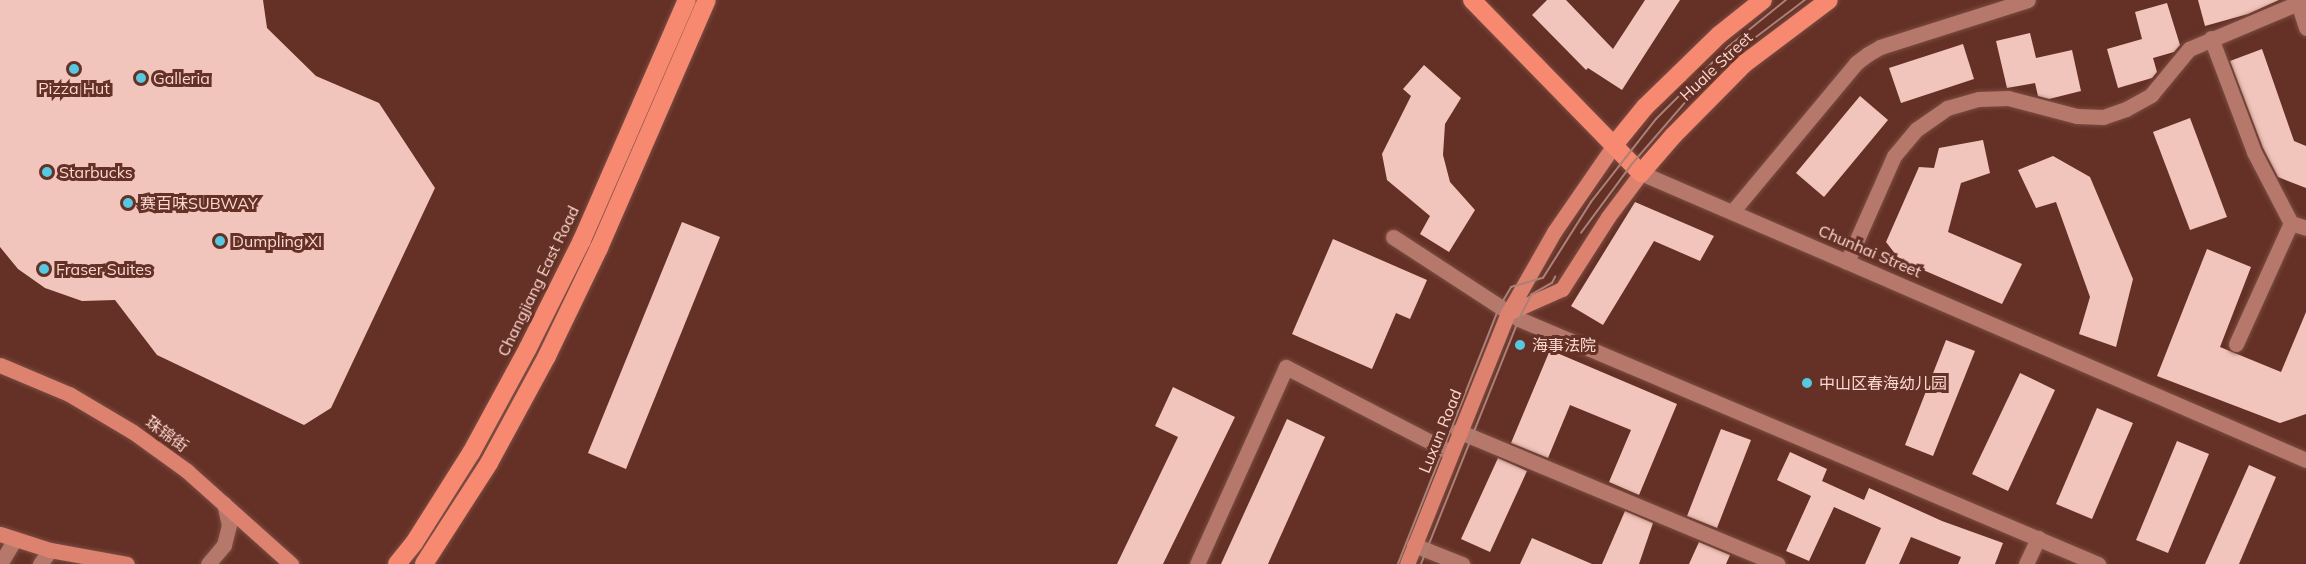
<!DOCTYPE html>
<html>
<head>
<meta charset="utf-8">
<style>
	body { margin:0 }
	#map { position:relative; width:2306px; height:564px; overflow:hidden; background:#653025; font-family:Mulish,"Noto Sans SC",sans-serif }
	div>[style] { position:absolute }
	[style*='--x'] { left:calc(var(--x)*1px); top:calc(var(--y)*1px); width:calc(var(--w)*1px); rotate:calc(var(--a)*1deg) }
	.building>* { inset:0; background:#f1c5bb }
	.roads { filter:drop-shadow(0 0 2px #7a4d43) drop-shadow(0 0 2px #7a4d43) }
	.minor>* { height:15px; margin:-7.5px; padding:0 7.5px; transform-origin:7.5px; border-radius:7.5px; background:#b5786b }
	.major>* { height:15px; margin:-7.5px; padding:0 7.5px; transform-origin:7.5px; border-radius:7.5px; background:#dd826f }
	.highway>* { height:18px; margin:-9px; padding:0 9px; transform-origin:9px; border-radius:9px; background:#f78971 }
	.tram>* { height:1.5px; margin:-0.75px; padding:0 0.75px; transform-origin:0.75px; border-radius:0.75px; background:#ac8076 }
	.dots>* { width:16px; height:16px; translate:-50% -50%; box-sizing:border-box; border:3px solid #653025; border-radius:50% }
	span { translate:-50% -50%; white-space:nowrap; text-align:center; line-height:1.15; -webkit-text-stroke:6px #653025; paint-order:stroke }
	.street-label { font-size:16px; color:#fbd9d1 }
	.poi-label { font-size:16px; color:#fbd9d1 }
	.left { translate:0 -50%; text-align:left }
</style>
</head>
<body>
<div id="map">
	<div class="building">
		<i style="clip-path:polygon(0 0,263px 0,267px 28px,316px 76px,379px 103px,435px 188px,331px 408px,304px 425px,157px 355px,115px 300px,82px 301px,45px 288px,18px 269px,0 247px)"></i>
		<i style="clip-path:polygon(1547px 0,1566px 0,1613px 49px,1645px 0,1680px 0,1622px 90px,1588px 68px,1586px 70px,1532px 15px)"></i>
		<i style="clip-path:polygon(2198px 0,2279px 0,2248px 14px,2205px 26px)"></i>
		<i style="clip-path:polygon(2167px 3px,2180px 45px,2174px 52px,2153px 58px,2157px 72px,2152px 78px,2118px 88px,2107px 49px,2142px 39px,2135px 12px)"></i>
		<i style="clip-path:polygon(2030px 33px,2036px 58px,2072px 50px,2081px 91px,2049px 99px,2038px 96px,2035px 83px,2007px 88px,1996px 41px)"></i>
		<i style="clip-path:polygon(1963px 44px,1974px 79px,1901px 103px,1889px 68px)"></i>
		<i style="clip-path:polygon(2262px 49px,2294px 141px,2306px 146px,2306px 188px,2278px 177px,2263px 148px,2230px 61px)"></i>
		<i style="clip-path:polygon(1424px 65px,1461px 98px,1445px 124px,1443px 155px,1450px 182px,1475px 210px,1449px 252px,1420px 234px,1430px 216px,1387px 180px,1382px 154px,1411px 96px,1403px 89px)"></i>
		<i style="clip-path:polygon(1860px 96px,1888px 120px,1824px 197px,1796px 173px)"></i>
		<i style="clip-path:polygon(2190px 118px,2227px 217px,2190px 230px,2153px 132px)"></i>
		<i style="clip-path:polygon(1983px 140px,1990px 173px,1961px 183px,1948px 232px,2022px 264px,2002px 304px,1900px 260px,1886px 242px,1919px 167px,1934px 168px,1939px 148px)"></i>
		<i style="clip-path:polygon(2053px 156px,2090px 177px,2133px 279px,2116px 347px,2079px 334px,2090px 297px,2056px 202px,2036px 208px,2018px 170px)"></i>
		<i style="clip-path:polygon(1635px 202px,1714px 236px,1700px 261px,1654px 241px,1603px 325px,1571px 306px)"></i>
		<i style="clip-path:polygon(682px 222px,720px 237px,626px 469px,588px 453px)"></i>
		<i style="clip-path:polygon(1333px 239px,1427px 280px,1410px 319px,1396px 313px,1372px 369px,1292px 334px)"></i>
		<i style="clip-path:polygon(2207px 249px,2251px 267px,2220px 347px,2281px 372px,2306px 312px,2306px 414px,2280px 423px,2157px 376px)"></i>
		<i style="clip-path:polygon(1946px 340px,1975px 351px,1933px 456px,1905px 445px)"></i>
		<i style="clip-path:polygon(1550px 350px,1677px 404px,1639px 495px,1609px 482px,1631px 430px,1570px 405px,1548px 458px,1511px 443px)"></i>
		<i style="clip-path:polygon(2020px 373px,2055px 390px,2008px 491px,1972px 474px)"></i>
		<i style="clip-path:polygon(1173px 387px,1235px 417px,1163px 564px,1117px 564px,1178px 437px,1155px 426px)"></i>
		<i style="clip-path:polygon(2097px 408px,2133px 423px,2092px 519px,2056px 504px)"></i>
		<i style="clip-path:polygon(1287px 419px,1325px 437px,1268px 564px,1221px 564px)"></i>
		<i style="clip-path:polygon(1721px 429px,1751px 440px,1717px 528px,1687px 516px)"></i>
		<i style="clip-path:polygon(2177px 441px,2209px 454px,2168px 553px,2136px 540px)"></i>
		<i style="clip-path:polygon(1790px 452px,1827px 469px,1822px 481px,1864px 500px,1869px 488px,1942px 521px,2003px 543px,1995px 564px,1958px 564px,1961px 557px,1911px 537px,1899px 564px,1865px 564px,1881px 528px,1834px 507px,1809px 561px,1786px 551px,1811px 496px,1777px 480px)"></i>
		<i style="clip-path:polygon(1498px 458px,1527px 471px,1490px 552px,1461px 539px)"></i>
		<i style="clip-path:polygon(2249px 465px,2276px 477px,2239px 564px,2205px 564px)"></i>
		<i style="clip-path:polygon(1625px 511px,1653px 523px,1639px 564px,1602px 564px)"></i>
		<i style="clip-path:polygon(1532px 538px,1592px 564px,1520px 564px)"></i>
		<i style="clip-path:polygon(1699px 542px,1730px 555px,1726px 564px,1689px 564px)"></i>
	</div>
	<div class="roads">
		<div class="minor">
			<i style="--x:2298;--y:3;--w:26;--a:72"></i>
			<i style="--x:2211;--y:38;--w:122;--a:69.3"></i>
			<i style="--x:2254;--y:152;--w:80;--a:62.5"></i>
			<i style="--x:2291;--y:223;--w:16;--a:18"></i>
			<i style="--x:1641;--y:173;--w:724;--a:23.34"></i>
			<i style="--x:1732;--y:212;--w:194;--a:-50.2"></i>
			<i style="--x:1856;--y:63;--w:15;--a:-37"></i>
			<i style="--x:1868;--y:54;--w:14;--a:-30"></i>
			<i style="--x:1880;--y:47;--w:155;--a:-17.6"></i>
			<i style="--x:1393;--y:237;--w:150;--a:33.1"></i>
			<i style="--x:1519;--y:319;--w:629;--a:22.94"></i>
			<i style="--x:1847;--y:262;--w:116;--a:-66.1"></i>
			<i style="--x:1894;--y:156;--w:35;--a:-50"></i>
			<i style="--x:1917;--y:129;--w:37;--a:-35"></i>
			<i style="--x:1947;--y:108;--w:33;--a:-16"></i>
			<i style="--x:1979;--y:99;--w:29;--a:-2"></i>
			<i style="--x:2008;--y:98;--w:71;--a:14.6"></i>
			<i style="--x:2077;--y:116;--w:26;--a:2"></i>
			<i style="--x:2103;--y:117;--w:24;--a:-19"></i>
			<i style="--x:2126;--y:109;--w:29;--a:-29"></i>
			<i style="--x:2151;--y:95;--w:60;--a:-50.4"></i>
			<i style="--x:2189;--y:49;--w:126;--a:-22.9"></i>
			<i style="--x:2236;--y:344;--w:133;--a:-65.6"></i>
			<i style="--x:1458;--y:431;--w:346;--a:22.6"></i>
			<i style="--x:1414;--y:545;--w:52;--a:21.6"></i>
			<i style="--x:0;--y:564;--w:29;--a:-59"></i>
			<i style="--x:40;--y:564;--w:17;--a:-54"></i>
			<i style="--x:208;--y:564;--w:25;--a:-50"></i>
			<i style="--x:224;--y:545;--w:21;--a:-76"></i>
			<i style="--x:229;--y:525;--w:22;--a:-103"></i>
			<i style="--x:1197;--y:564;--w:216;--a:-65.7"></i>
			<i style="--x:1286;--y:367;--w:185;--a:27.4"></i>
			<i style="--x:2026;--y:564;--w:29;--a:-65"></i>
		</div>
		<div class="major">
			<i style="--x:1508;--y:313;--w:59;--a:-24"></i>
			<i style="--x:1562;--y:289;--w:85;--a:-57.4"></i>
			<i style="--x:1608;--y:217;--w:55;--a:-53.1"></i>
			<i style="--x:0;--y:365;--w:75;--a:22.8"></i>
			<i style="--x:69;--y:394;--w:74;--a:30.7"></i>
			<i style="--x:133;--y:432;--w:67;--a:35.8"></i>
			<i style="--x:187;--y:471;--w:140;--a:41.8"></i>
			<i style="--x:0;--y:534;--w:52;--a:17.7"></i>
			<i style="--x:50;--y:550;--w:78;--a:10.3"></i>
			<i style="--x:1407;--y:564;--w:271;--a:-68.1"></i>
			<i style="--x:1508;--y:313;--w:93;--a:-60.4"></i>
			<i style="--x:1554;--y:232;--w:106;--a:-55.4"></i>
		</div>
		<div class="highway">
			<i style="--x:1472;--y:0;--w:242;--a:45.7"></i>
			<i style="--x:1641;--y:173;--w:49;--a:-49.1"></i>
			<i style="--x:1673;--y:136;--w:101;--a:-45.4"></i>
			<i style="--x:1744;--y:64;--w:106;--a:-37"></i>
			<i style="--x:1614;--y:145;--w:49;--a:-50.8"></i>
			<i style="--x:1645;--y:107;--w:47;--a:-44.1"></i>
			<i style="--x:1679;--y:74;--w:56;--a:-44.3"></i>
			<i style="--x:1719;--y:35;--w:56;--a:-38.5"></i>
			<i style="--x:397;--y:564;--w:27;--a:-51"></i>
			<i style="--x:414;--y:543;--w:107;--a:-57.7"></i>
			<i style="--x:471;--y:453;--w:119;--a:-61.5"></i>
			<i style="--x:528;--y:348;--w:121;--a:-63.4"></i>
			<i style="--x:582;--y:240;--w:262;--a:-66.4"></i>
			<i style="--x:424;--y:564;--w:120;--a:-57.2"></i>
			<i style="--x:489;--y:463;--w:122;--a:-61.5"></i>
			<i style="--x:547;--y:356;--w:120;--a:-64.3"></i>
			<i style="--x:599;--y:248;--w:270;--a:-66.5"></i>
		</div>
	</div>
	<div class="tram">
		<i style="--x:1581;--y:233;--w:86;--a:-53.5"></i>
		<i style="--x:1632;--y:164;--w:96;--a:-49.2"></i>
		<i style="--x:1695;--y:91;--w:55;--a:-43.5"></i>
		<i style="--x:1735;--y:53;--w:88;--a:-37.1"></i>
		<i style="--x:1398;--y:564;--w:275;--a:-68.5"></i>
		<i style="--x:1499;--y:308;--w:24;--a:-60"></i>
		<i style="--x:1511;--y:287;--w:33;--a:-16"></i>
		<i style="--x:1543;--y:278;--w:90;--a:-57.7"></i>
		<i style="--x:1591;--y:202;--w:105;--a:-51.9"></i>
		<i style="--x:1656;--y:119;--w:103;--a:-45"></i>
		<i style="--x:1729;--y:46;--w:73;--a:-38.9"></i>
		<i style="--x:1421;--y:564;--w:264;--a:-68.2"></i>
		<i style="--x:1519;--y:319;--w:27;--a:-63"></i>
		<i style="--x:1531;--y:295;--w:24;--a:-30"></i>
		<i style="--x:1552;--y:283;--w:7;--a:-63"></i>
	</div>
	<div class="dots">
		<i style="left:74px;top:69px;background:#56c9e0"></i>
		<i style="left:141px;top:78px;background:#56c9e0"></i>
		<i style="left:47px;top:172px;background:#56c9e0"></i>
		<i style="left:128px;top:203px;background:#56c9e0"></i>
		<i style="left:220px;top:241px;background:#56c9e0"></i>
		<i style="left:44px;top:269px;background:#56c9e0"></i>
		<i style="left:1520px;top:345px;background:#56c9e0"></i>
		<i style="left:1807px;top:383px;background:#56c9e0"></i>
	</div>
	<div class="street-label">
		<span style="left:1716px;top:66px;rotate:-43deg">Huale Street</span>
		<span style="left:1870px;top:251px;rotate:23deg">Chunhai Street</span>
		<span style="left:538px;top:281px;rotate:-64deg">Changjiang East Road</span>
		<span style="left:1440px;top:431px;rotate:-68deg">Luxun Road</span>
		<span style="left:167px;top:434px;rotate:36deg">珠锦街</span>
	</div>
	<div class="poi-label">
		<span class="left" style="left:153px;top:78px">Galleria</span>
		<span style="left:74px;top:88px">Pizza Hut</span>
		<span class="left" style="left:59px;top:172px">Starbucks</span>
		<span class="left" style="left:140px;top:203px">赛百味SUBWAY</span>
		<span class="left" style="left:232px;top:241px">Dumpling XI</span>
		<span class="left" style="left:56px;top:269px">Fraser Suites</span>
		<span class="left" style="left:1532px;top:345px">海事法院</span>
		<span class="left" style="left:1819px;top:383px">中山区春海幼儿园</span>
	</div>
</div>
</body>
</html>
